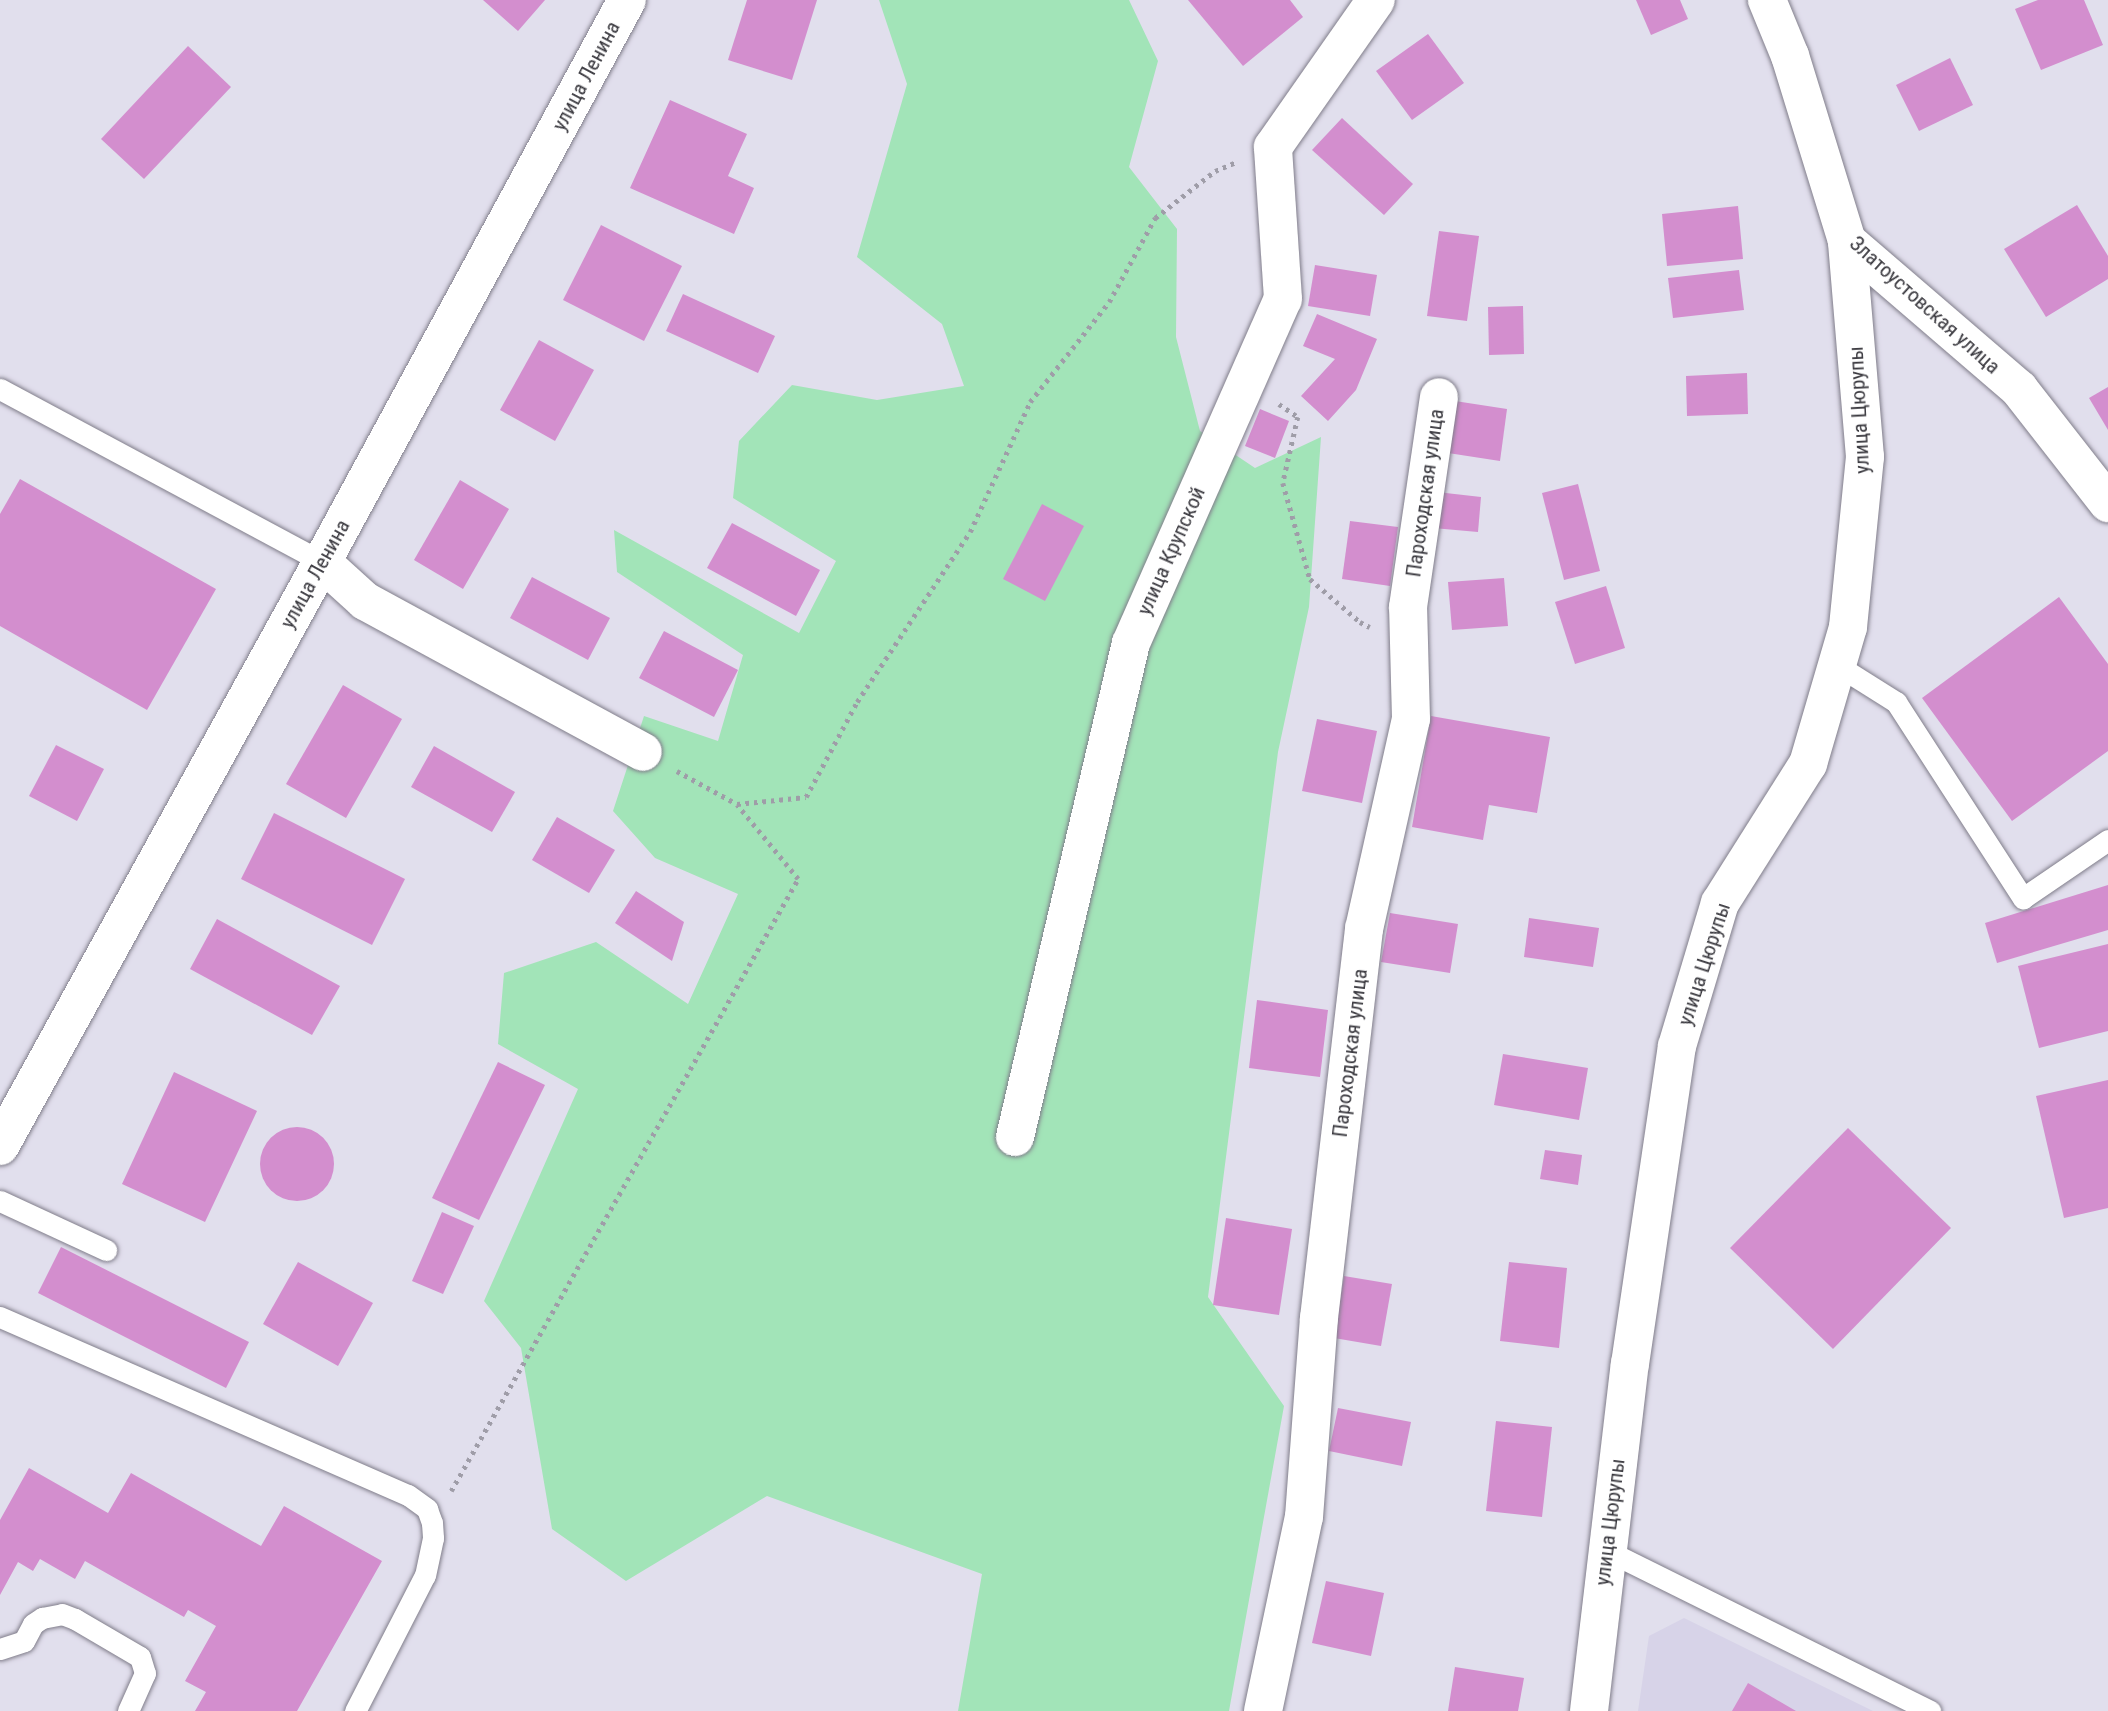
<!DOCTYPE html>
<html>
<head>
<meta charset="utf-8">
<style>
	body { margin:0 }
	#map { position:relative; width:2108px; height:1711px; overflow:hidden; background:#e1dfed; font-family:"Roboto Condensed",sans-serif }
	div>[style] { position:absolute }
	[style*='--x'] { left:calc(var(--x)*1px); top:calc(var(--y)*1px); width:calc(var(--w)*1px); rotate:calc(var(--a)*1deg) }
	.built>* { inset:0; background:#d7d3e8 }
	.green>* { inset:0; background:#a2e4b8 }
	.building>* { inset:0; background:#d38ece }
	.round { border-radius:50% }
	.path>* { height:4.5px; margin-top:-2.25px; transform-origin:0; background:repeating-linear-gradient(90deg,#9f9da8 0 3.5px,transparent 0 8.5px) }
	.roads { filter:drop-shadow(0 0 2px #807d8a) drop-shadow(0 0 2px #807d8a) }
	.service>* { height:21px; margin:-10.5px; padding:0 10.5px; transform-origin:10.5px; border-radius:10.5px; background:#fff }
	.minor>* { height:38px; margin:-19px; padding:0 19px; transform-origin:19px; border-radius:19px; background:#fff }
	.tertiary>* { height:38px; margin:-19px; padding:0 19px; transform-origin:19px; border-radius:19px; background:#fff }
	span { translate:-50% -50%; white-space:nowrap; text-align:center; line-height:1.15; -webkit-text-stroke:7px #fff; paint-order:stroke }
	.street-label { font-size:21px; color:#3a393f }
</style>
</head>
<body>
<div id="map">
	<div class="built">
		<i style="clip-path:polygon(1684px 1618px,1873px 1711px,1638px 1711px,1649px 1636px)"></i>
	</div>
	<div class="green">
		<i style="clip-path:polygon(879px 0,1129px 0,1158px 61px,1129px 167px,1177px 229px,1176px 337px,1200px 431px,1255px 468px,1321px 437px,1309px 607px,1278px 752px,1208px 1297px,1284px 1406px,1229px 1711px,958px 1711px,982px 1574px,767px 1496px,626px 1581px,552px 1529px,521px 1348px,484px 1301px,578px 1089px,498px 1044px,504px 973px,596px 942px,688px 1004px,738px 894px,655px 858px,613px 811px,644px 716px,718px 741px,743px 655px,617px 572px,614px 530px,799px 633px,836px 561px,733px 498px,739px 441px,792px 385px,877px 400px,964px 386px,942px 324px,857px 257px,907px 84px)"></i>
	</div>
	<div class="building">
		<i style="clip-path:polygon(483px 0,545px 0,518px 31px)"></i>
		<i style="clip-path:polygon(747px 0,817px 0,792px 80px,728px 60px)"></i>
		<i style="clip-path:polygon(1188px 0,1290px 0,1303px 17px,1243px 66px)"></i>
		<i style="clip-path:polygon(1636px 0,1680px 0,1688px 19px,1651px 35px)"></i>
		<i style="clip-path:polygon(2038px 0,2084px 0,2103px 45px,2041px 70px,2015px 9px)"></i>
		<i style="clip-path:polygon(1428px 34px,1464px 83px,1412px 120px,1376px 71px)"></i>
		<i style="clip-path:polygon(188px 46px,231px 87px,144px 179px,101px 139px)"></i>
		<i style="clip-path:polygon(1950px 58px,1973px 105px,1919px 131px,1896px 85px)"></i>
		<i style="clip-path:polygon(670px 100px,747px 134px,728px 176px,754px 188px,734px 234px,630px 188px)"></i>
		<i style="clip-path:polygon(1342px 118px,1413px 184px,1384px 215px,1312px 150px)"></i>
		<i style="clip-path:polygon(2077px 205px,2108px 256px,2108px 279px,2046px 317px,2004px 249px)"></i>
		<i style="clip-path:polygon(1738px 206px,1743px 259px,1667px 266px,1662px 214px)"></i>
		<i style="clip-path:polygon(601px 225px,682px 266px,644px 341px,563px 300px)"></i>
		<i style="clip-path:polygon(1439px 231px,1479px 236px,1467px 321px,1427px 316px)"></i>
		<i style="clip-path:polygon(1315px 265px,1377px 275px,1370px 316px,1308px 306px)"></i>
		<i style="clip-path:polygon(1739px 270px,1744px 310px,1673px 318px,1668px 278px)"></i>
		<i style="clip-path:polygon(683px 294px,775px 336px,758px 373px,666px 331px)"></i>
		<i style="clip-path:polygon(1523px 306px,1524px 354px,1489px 355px,1488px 307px)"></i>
		<i style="clip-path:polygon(1317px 314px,1377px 339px,1356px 390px,1328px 421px,1301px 396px,1335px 359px,1303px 346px)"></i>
		<i style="clip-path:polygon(539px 340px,594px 370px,555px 441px,500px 410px)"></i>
		<i style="clip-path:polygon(1747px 373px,1748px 414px,1687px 416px,1686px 376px)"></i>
		<i style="clip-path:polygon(2108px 387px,2108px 430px,2089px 398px)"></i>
		<i style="clip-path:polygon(1455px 401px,1507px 409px,1500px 461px,1448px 453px)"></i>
		<i style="clip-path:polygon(1260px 409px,1289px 421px,1275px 458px,1245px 446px)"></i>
		<i style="clip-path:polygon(20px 479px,216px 589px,147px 710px,0 626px,0 514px)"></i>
		<i style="clip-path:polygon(460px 480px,509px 509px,463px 589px,414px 560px)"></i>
		<i style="clip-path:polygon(1578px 484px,1600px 571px,1564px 580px,1542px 493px)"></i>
		<i style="clip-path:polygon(1437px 492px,1481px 497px,1478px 532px,1433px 528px)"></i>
		<i style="clip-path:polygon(1042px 504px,1084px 526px,1045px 601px,1003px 579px)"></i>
		<i style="clip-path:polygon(1350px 521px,1398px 527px,1390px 586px,1342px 579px)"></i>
		<i style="clip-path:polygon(732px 523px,820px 570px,796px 616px,707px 568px)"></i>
		<i style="clip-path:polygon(532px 577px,610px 618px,588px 660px,510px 618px)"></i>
		<i style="clip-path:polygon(1504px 578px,1508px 626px,1452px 630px,1448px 582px)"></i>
		<i style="clip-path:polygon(1606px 586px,1625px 648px,1575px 664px,1555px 602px)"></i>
		<i style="clip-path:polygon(2059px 597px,2108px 664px,2108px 751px,2012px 821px,1922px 698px)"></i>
		<i style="clip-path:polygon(664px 631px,738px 670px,714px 717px,639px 678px)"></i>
		<i style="clip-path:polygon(343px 685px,402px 719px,346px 818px,286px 784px)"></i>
		<i style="clip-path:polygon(1431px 716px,1550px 737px,1537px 813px,1489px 805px,1483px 840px,1412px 827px)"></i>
		<i style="clip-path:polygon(1317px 719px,1377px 731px,1362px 803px,1302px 791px)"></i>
		<i style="clip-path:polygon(56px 745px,104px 769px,77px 821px,29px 796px)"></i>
		<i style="clip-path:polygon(434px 746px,515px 792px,492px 832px,411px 787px)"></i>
		<i style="clip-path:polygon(274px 813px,405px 879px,372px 945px,241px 879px)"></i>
		<i style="clip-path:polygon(557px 817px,615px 850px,589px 893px,532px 860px)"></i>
		<i style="clip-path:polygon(2108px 885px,2108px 930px,1997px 963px,1985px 923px)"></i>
		<i style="clip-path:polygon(636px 891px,684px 922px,672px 961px,615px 923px)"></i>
		<i style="clip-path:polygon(1390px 913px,1458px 924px,1450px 973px,1381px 962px)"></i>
		<i style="clip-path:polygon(1529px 918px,1599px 928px,1593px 967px,1524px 957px)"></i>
		<i style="clip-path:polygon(217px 919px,340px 986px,312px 1035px,190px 969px)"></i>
		<i style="clip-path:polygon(2108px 944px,2108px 1031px,2039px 1048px,2018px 966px)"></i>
		<i style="clip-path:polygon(1257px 1000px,1328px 1010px,1320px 1077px,1249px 1068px)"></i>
		<i style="clip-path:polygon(1503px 1054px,1588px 1068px,1579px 1120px,1494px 1105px)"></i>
		<i style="clip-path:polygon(498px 1062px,545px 1085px,479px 1220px,432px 1198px)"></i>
		<i style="clip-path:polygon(174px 1072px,257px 1111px,205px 1222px,122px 1184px)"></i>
		<i style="clip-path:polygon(2108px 1080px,2108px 1208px,2064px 1218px,2036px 1096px)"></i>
		<i class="round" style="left:260px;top:1127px;width:74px;height:74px"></i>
		<i style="clip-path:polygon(1848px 1128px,1951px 1228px,1833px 1349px,1730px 1248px)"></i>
		<i style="clip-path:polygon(1545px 1150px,1582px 1155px,1578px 1185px,1540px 1179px)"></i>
		<i style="clip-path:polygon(442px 1212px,474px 1226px,443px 1294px,412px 1281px)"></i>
		<i style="clip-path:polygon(1226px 1218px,1292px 1229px,1279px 1315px,1213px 1305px)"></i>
		<i style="clip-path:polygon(61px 1247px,249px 1342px,226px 1388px,38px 1293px)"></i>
		<i style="clip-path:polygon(298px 1262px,373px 1303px,338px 1366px,263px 1324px)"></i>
		<i style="clip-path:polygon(1509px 1262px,1567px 1268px,1559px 1348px,1500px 1341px)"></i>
		<i style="clip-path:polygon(1344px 1276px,1392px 1284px,1381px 1346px,1334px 1338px)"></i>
		<i style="clip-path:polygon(1338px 1408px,1411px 1422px,1402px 1466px,1329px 1451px)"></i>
		<i style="clip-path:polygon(1496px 1421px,1552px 1427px,1542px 1517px,1486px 1511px)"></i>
		<i style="clip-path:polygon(29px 1468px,108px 1513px,131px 1473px,261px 1546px,284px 1506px,382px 1561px,297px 1711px,195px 1711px,206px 1692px,185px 1681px,216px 1626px,188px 1610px,184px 1617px,85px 1561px,75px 1579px,40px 1559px,33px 1571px,18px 1562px,0 1595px,0 1520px)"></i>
		<i style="clip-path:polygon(1326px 1581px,1384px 1593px,1371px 1656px,1312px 1643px)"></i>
		<i style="clip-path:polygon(1455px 1667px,1524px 1678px,1518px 1711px,1448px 1711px)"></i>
		<i style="clip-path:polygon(1748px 1683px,1796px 1711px,1732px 1711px)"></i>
	</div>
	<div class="path">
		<i style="--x:1279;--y:404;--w:23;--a:34"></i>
		<i style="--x:1298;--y:417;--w:68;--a:102.8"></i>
		<i style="--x:1283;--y:483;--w:100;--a:74.3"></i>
		<i style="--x:1310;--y:579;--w:66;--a:40.7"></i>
		<i style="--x:1360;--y:622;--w:11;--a:27"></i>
		<i style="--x:677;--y:771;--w:68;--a:28.8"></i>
		<i style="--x:737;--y:804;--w:69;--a:-5.8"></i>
		<i style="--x:806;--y:797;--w:108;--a:-61.8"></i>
		<i style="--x:857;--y:702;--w:204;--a:-56.4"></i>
		<i style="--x:970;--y:532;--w:143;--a:-65.2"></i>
		<i style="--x:1030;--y:402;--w:127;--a:-51.7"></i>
		<i style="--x:1109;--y:302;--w:96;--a:-61.3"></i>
		<i style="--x:1155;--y:218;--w:76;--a:-38.1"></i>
		<i style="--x:1215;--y:171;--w:23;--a:-23"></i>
		<i style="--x:451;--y:1491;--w:704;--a:-60.45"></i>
		<i style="--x:798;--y:879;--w:96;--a:-129.5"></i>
	</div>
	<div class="roads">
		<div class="service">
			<i style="--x:0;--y:389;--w:366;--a:28.2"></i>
			<i style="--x:1837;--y:665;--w:70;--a:32.1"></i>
			<i style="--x:1896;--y:702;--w:234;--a:57.1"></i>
			<i style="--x:2023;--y:898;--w:103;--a:-34.3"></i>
			<i style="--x:0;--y:1201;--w:117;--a:24.8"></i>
			<i style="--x:0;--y:1317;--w:445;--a:23.6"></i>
			<i style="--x:408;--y:1495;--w:24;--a:36"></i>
			<i style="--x:427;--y:1509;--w:15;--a:70"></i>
			<i style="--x:432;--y:1523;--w:15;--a:86"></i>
			<i style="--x:433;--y:1538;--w:38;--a:102"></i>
			<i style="--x:425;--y:1575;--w:153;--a:117.2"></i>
			<i style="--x:1606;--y:1550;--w:362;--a:26.4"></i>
			<i style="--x:0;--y:1649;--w:25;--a:-18"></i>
			<i style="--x:24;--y:1641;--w:19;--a:-62"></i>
			<i style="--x:33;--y:1624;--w:11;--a:-34"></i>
			<i style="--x:42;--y:1618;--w:20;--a:-11"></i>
			<i style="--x:62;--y:1614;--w:14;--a:21"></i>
			<i style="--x:75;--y:1619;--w:75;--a:30.3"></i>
			<i style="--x:140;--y:1657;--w:17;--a:73"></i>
			<i style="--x:145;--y:1673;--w:42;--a:114.1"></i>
		</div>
		<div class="minor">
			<i style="--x:1847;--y:241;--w:227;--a:40.7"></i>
			<i style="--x:2019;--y:389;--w:145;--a:52"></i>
			<i style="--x:365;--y:601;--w:316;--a:28.5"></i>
			<i style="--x:1015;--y:1137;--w:507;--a:-76.79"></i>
			<i style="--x:1131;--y:643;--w:376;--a:-66.2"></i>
			<i style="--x:1283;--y:299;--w:152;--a:-93.8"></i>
			<i style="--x:1273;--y:147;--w:179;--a:-55"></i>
			<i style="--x:1263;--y:1711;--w:198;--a:-78.1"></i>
			<i style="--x:1304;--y:1517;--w:200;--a:-85.7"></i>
			<i style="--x:1319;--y:1318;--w:392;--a:-83.4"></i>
			<i style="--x:1364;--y:929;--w:215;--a:-77.4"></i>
			<i style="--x:1411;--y:719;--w:112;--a:-91.5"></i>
			<i style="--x:1408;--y:607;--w:212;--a:-81.6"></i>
		</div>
		<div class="tertiary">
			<i style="--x:322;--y:562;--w:58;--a:42.2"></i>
			<i style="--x:0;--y:1146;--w:667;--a:-61.13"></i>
			<i style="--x:322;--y:562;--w:639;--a:-61.51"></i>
			<i style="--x:1589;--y:1711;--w:349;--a:-83.3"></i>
			<i style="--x:1630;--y:1364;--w:321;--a:-81.6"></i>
			<i style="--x:1677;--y:1046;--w:149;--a:-73.3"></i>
			<i style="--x:1720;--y:903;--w:165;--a:-57.7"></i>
			<i style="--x:1808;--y:764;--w:143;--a:-73.7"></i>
			<i style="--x:1848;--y:627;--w:171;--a:-84.3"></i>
			<i style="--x:1865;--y:457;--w:217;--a:-94.8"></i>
			<i style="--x:1847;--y:241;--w:194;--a:-107.1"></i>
			<i style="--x:1790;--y:56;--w:61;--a:-112.3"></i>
		</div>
	</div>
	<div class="street-label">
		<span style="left:586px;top:76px;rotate:-62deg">улица Ленина</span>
		<span style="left:1925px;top:305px;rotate:42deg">Златоустовская улица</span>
		<span style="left:1859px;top:410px;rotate:-93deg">улица Цюрупы</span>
		<span style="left:1425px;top:493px;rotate:-82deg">Пароходская улица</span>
		<span style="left:1171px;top:551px;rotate:-66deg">улица Крупской</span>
		<span style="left:315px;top:574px;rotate:-61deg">улица Ленина</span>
		<span style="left:1704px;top:964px;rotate:-72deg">улица Цюрупы</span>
		<span style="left:1350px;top:1053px;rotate:-83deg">Пароходская улица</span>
		<span style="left:1610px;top:1522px;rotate:-83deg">улица Цюрупы</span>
	</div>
</div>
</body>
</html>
